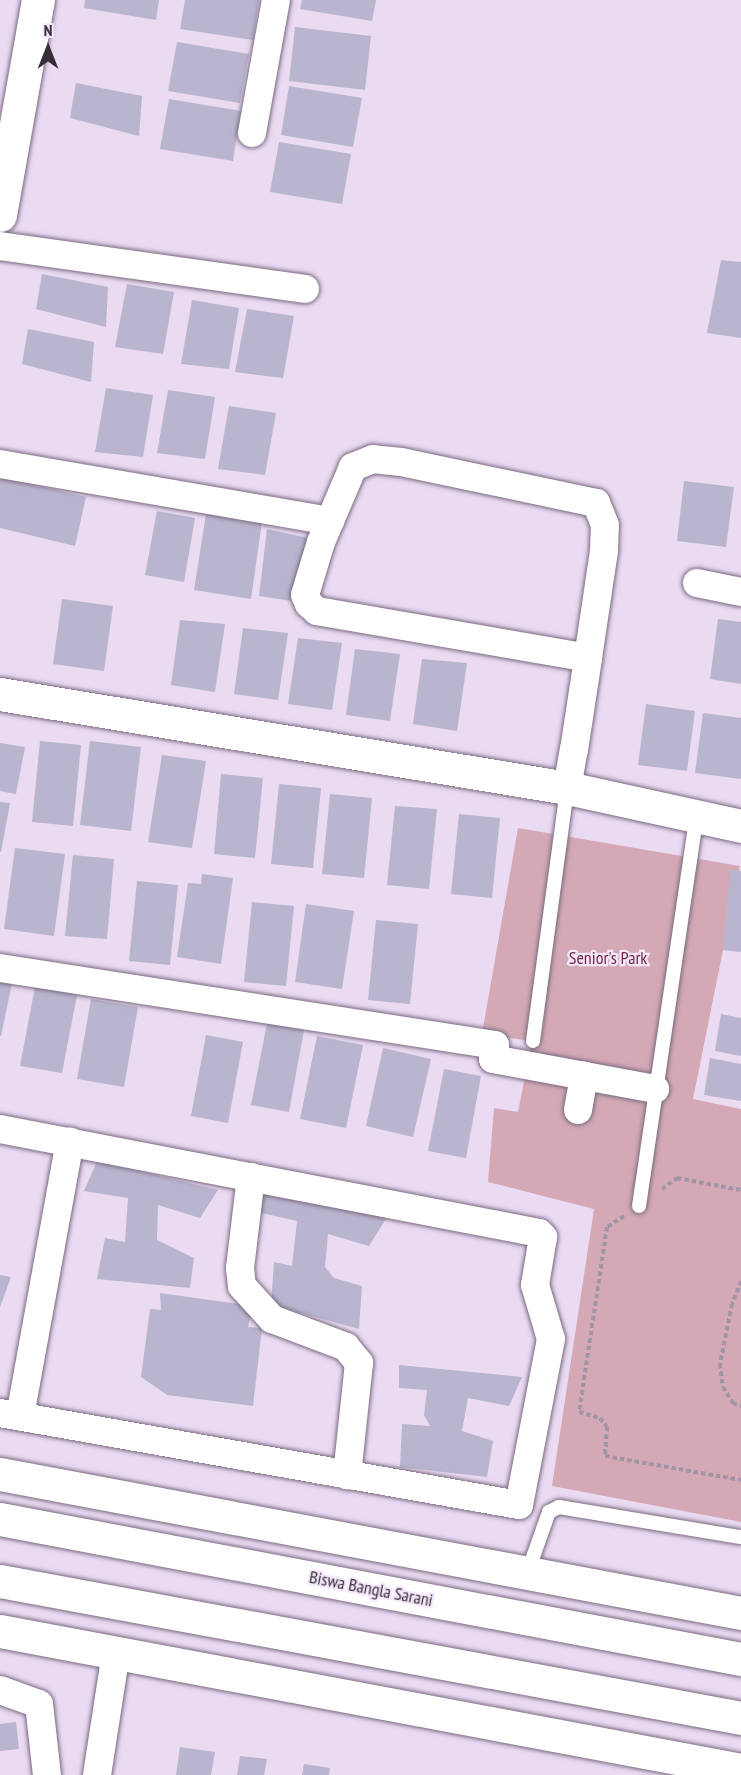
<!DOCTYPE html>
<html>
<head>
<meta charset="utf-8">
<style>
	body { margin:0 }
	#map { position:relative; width:741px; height:1775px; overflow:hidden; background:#eadaf2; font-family:"PT Sans Narrow",sans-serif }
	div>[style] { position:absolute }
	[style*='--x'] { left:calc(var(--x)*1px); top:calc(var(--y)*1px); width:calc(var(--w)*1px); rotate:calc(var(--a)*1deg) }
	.green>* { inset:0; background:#d4a9b5 }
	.building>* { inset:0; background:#b9b5cf }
	.path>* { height:4px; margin-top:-2px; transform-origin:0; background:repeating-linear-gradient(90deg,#a094a6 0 4.5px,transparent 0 7.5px) }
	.roads { filter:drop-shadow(0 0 2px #7a6b81) drop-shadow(0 0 2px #7a6b81) }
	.lane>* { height:14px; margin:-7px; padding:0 7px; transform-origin:7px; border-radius:7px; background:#fff }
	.street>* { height:28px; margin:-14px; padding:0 14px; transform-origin:14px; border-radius:14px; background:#fff }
	.secondary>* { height:33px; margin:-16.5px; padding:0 16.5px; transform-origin:16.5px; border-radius:16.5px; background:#fff }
	.primary>* { height:33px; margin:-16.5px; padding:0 16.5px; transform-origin:16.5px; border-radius:16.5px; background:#fff }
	span { translate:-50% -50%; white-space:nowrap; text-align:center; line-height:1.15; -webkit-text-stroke:4.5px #f6e8fc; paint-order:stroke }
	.park-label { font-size:18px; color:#712944 }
	.street-label { font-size:18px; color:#362f39 }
	.north { position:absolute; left:18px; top:18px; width:60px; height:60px; -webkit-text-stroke:4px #f6e8fc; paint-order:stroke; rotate:0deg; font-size:16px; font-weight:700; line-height:24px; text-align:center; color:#362f39 }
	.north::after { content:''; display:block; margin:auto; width:21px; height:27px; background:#362f39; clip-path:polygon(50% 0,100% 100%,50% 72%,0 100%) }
</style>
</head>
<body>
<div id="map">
	<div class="green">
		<i style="clip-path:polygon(518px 828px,740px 866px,693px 1099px,741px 1109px,741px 1522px,552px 1486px,594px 1209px,488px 1182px,494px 1108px,518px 1112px,532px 1041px,482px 1034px)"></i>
	</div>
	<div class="building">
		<i style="clip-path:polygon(85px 0,159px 0,156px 20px,84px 8px)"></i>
		<i style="clip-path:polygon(185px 0,259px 0,253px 40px,180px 29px)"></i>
		<i style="clip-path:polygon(302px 0,376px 0,372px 21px,300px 9px)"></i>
		<i style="clip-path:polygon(295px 27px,371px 36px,365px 90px,289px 81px)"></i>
		<i style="clip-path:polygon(177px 42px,249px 54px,240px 103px,168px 91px)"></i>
		<i style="clip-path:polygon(76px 83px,142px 96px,139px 136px,70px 118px)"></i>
		<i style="clip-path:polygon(289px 86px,362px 98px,353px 147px,281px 135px)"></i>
		<i style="clip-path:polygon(169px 99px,241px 111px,233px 161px,160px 149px)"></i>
		<i style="clip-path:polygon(279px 142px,351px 154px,342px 204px,270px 192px)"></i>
		<i style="clip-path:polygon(721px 260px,741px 262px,741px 338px,707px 333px)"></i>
		<i style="clip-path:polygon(42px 274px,108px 287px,106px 327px,36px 309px)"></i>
		<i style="clip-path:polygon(127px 284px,174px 292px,163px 354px,115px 347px)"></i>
		<i style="clip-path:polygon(192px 300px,239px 308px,229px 369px,181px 364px)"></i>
		<i style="clip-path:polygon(247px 309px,294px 316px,283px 378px,235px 372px)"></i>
		<i style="clip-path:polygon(28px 329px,94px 342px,91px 382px,22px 364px)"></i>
		<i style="clip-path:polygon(106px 388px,153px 395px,143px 457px,95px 452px)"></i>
		<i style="clip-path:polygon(168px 390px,215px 397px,205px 459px,157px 453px)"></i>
		<i style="clip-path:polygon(229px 406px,276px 413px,265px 475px,218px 469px)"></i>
		<i style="clip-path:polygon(0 477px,86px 497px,75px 546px,0 528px)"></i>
		<i style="clip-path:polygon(684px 481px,734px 487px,726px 547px,677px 541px)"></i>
		<i style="clip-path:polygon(157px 511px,195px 518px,184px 582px,145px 575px)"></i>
		<i style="clip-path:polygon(206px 514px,262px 522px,251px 599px,194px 590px)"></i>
		<i style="clip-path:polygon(267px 529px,313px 539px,298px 602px,259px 596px)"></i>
		<i style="clip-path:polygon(62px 599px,113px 606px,104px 671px,53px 664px)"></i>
		<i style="clip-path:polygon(718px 619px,741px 622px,741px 684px,710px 679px)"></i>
		<i style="clip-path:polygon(180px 620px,225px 624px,215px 692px,171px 685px)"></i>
		<i style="clip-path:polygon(243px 628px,288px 633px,278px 700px,234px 694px)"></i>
		<i style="clip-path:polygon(298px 638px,342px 643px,332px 710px,288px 704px)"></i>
		<i style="clip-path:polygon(355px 649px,400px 654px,390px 721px,346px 715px)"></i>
		<i style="clip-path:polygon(422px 659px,467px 663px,457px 731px,413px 724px)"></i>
		<i style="clip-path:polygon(646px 704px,695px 711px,687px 771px,638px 765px)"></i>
		<i style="clip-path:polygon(703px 713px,741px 718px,741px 779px,695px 773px)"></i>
		<i style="clip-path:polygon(40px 741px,81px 745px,73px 826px,32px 822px)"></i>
		<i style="clip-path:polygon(90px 741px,141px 747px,131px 831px,80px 825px)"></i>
		<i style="clip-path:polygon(0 743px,25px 747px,16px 794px,0 791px)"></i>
		<i style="clip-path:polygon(162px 755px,206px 761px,192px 848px,148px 842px)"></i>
		<i style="clip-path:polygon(221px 774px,263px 778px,255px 858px,214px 854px)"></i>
		<i style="clip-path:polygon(279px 784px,321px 788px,313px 868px,271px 864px)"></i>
		<i style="clip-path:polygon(330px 794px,372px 798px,364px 878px,322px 874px)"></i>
		<i style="clip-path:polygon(0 802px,10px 803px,1px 852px,0 852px)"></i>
		<i style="clip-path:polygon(395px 806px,437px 809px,429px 889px,387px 885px)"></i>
		<i style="clip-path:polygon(459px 814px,500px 818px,492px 898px,451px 894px)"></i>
		<i style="clip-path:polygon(15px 848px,65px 854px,54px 936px,4px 929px)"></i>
		<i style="clip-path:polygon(73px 855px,114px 859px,107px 939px,65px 936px)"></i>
		<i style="clip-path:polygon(730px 870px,741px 871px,741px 952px,723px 950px)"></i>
		<i style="clip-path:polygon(202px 874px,233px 878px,221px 964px,177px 957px,188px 883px,201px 884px)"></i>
		<i style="clip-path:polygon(137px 881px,178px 885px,170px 965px,129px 961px)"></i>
		<i style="clip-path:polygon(252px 902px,294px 906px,286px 986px,244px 982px)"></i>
		<i style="clip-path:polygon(306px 904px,354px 911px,342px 989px,295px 982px)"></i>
		<i style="clip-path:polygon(376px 920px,418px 924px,410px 1004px,368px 1000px)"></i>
		<i style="clip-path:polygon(0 981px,12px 983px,1px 1036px,0 1036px)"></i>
		<i style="clip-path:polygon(35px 987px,77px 995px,62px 1073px,20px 1066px)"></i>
		<i style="clip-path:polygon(91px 999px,138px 1007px,124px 1087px,77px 1079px)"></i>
		<i style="clip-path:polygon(721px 1014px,741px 1018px,741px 1056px,715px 1051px)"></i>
		<i style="clip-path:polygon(267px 1023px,304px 1030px,289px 1112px,251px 1105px)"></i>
		<i style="clip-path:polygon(206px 1035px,243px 1042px,228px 1123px,191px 1116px)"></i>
		<i style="clip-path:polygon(317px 1036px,363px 1045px,346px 1128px,300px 1119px)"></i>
		<i style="clip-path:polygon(383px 1048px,431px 1059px,413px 1137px,366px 1126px)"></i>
		<i style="clip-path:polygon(710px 1058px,741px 1064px,741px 1101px,704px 1095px)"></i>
		<i style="clip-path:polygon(444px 1069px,481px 1076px,466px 1158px,428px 1151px)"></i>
		<i style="clip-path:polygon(97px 1161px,218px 1190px,200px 1218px,158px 1205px,157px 1240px,194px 1258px,190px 1288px,97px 1279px,105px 1238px,125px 1242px,128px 1198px,84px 1191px)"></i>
		<i style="clip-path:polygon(264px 1184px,387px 1217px,369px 1246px,328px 1234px,325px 1267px,334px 1278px,362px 1286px,359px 1329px,271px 1305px,274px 1262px,292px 1266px,297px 1221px,257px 1212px)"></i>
		<i style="clip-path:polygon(0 1275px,11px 1277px,0 1307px)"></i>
		<i style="clip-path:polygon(160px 1293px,253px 1306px,248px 1327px,262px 1328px,253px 1406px,167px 1395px,141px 1377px,150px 1309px,161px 1310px)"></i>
		<i style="clip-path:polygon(399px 1365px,522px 1377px,509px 1406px,468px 1398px,462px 1431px,493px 1441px,487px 1477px,400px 1467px,402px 1424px,430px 1426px,424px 1415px,427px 1390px,399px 1388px)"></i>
		<i style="clip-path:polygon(16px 1722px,19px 1749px,0 1751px,0 1724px)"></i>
		<i style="clip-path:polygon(180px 1747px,215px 1752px,211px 1775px,176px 1775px)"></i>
		<i style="clip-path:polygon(240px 1756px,267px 1759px,264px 1775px,237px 1775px)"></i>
		<i style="clip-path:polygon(304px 1764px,330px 1768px,329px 1775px,302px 1775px)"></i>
	</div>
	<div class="path">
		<i style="--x:662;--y:1189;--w:19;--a:-36"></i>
		<i style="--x:677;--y:1178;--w:65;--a:10.6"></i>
		<i style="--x:624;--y:1216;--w:20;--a:147"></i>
		<i style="--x:607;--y:1227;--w:187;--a:98.6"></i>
		<i style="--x:579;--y:1412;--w:22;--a:16"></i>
		<i style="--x:600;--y:1418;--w:11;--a:52"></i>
		<i style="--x:607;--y:1427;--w:29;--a:94"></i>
		<i style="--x:605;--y:1456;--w:138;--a:10"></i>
		<i style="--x:741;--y:1281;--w:25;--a:111"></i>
		<i style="--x:732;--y:1304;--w:61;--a:101.3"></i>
		<i style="--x:720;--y:1364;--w:23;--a:83"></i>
		<i style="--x:723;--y:1387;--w:19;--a:58"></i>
		<i style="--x:733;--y:1403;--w:9;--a:21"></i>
	</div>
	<div class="roads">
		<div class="lane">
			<i style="--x:533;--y:1041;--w:255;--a:-82.3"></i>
			<i style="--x:639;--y:1206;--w:392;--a:-81.6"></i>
			<i style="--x:527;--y:1574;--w:66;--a:-70.5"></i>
			<i style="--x:549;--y:1512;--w:11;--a:-27"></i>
			<i style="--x:559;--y:1507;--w:184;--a:9.4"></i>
		</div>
		<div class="street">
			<i style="--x:252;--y:133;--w:135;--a:-79.8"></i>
			<i style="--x:0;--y:246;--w:308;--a:8"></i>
			<i style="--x:0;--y:464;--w:335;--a:9.8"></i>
			<i style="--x:697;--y:583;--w:45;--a:11.6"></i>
			<i style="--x:567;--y:788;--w:39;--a:-80"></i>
			<i style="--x:574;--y:750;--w:93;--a:-81.3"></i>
			<i style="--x:588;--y:658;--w:108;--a:-81.5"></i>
			<i style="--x:604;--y:551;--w:26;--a:-88"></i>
			<i style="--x:605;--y:525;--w:24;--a:-112"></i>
			<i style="--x:596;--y:503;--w:199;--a:-168.1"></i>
			<i style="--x:401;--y:462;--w:28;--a:-174"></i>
			<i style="--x:373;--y:459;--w:22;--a:158"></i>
			<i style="--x:353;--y:467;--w:82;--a:113.1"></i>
			<i style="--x:321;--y:542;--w:55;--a:106.8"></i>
			<i style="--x:305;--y:595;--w:10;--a:66"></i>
			<i style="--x:309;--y:604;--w:11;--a:41"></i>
			<i style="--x:317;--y:611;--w:275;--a:9.8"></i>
			<i style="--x:0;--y:968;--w:501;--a:8.84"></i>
			<i style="--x:495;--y:1045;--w:14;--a:98"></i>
			<i style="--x:493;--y:1059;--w:165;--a:10.5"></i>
			<i style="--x:578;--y:1110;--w:35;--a:-80"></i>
			<i style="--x:0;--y:1129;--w:549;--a:10.92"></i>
			<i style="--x:539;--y:1233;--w:6;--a:45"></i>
			<i style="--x:543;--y:1237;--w:49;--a:99.5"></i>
			<i style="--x:535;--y:1285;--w:56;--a:73.5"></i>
			<i style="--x:551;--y:1339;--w:169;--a:100.9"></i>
			<i style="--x:519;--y:1505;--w:527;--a:-169.95"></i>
			<i style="--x:251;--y:1177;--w:92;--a:96.9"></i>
			<i style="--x:240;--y:1268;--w:18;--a:84"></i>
			<i style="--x:242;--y:1286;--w:45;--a:47.7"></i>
			<i style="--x:272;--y:1319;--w:79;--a:20.7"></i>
			<i style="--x:346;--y:1347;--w:21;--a:51"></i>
			<i style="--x:359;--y:1363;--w:113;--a:96.1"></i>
			<i style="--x:20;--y:1416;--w:279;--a:-79.7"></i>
			<i style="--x:0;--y:1690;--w:41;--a:19.7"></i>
			<i style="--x:39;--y:1704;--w:71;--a:83.6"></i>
			<i style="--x:97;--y:1775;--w:124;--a:-81.2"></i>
		</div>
		<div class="secondary">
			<i style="--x:0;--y:215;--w:218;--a:-80"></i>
			<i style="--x:0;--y:694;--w:575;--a:9.41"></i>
			<i style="--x:567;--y:788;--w:178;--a:12.3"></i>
			<i style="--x:0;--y:1474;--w:754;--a:10.62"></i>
			<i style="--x:0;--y:1631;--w:754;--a:10.62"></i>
		</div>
		<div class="primary">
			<i style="--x:0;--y:1519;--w:754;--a:10.7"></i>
			<i style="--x:0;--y:1581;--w:754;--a:10.47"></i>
		</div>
	</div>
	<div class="park-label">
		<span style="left:608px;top:958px">Senior's Park</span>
	</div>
	<div class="street-label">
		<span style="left:371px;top:1589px;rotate:11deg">Biswa Bangla Sarani</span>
	</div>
	<div class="north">N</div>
</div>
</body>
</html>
